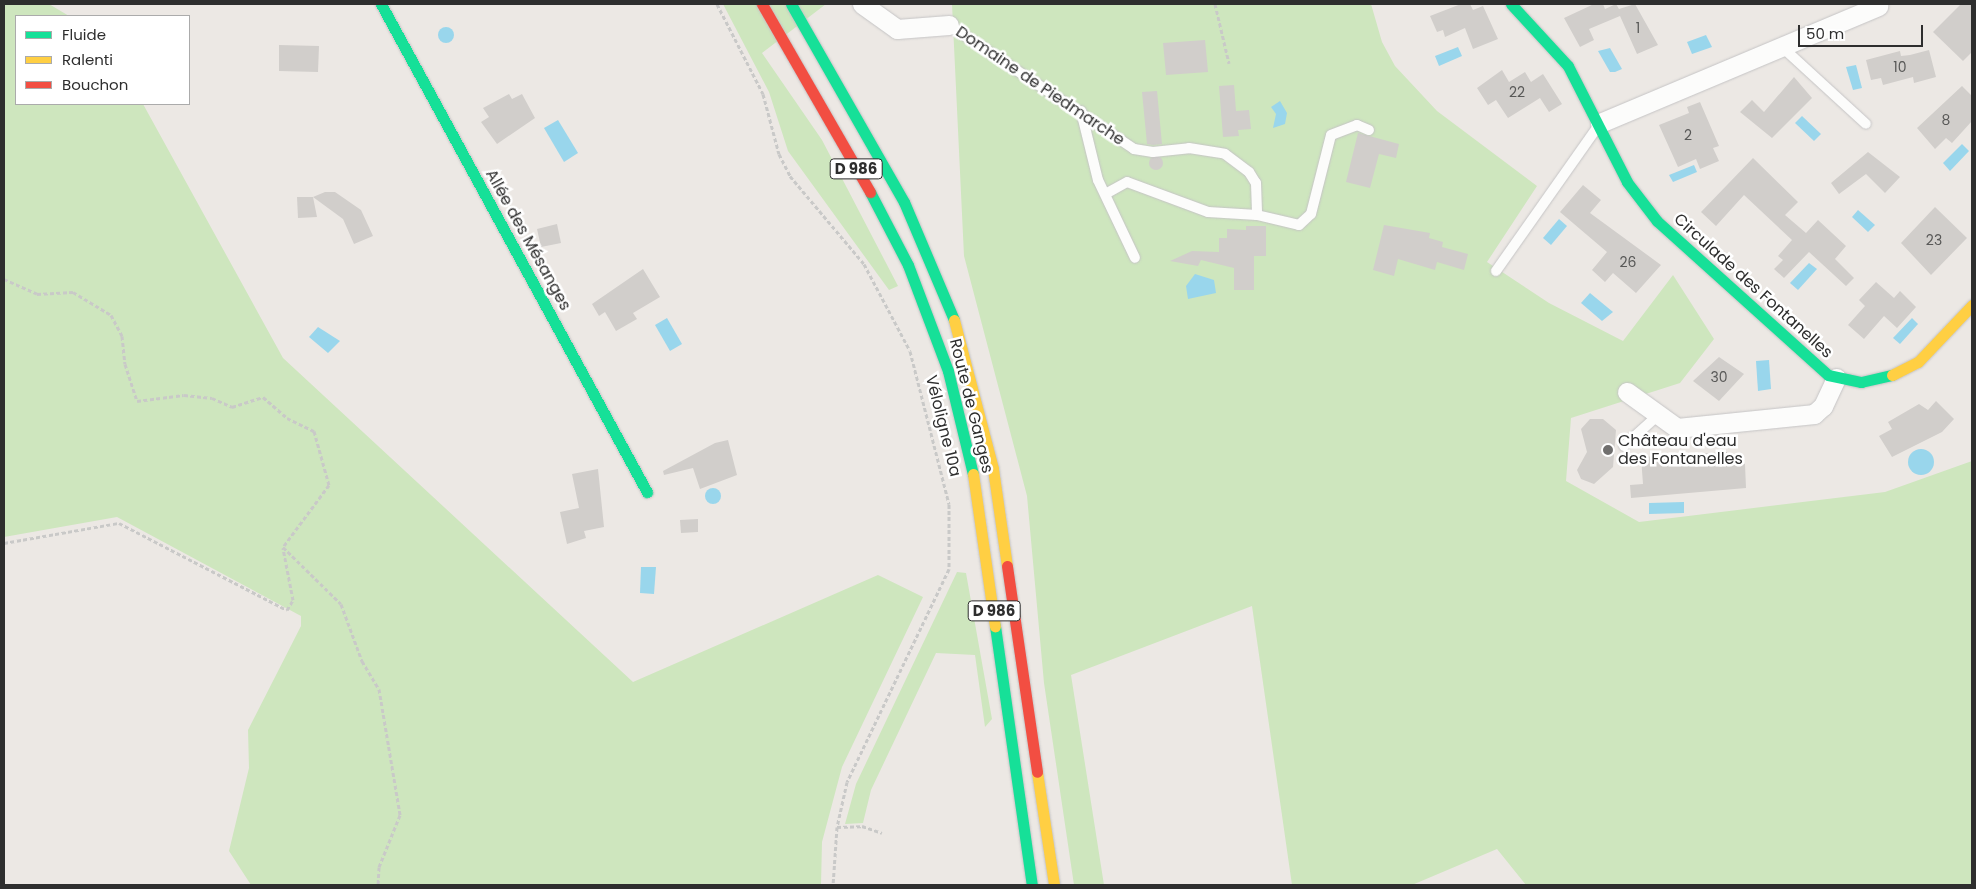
<!DOCTYPE html>
<html>
<head>
<meta charset="utf-8">
<style>
	body { margin:0 }
	#map { position:relative; width:1976px; height:889px; overflow:hidden; background:#ece8e4; font-family:Poppins,sans-serif }
	div>[style] { position:absolute }
	[style*='--x'] { left:calc(var(--x)*1px); top:calc(var(--y)*1px); width:calc(var(--w)*1px); rotate:calc(var(--a)*1deg) }
	.green>* { inset:0; background:#cee6be }
	.water>* { inset:0; background:#99d6ec }
	.round { border-radius:50% }
	.building>* { inset:0; background:#d1cecb }
	.path>* { height:3px; margin-top:-1.5px; transform-origin:0; background:repeating-linear-gradient(90deg,#c9c9c8 0 4px,transparent 0 6.5px) }
	.roads { filter:drop-shadow(0 0 1px #c5c4c5) drop-shadow(0 0 1px #c5c4c5) }
	.lane>* { height:10px; margin:-5px; padding:0 5px; transform-origin:5px; border-radius:5px; background:#fcfcfb }
	.street>* { height:19px; margin:-9.5px; padding:0 9.5px; transform-origin:9.5px; border-radius:9.5px; background:#fcfcfb }
	.fast>* { height:11px; margin:-5.5px; padding:0 5.5px; transform-origin:5.5px; border-radius:5.5px; background:#16e098 }
	.slow>* { height:11px; margin:-5.5px; padding:0 5.5px; transform-origin:5.5px; border-radius:5.5px; background:#ffcf43 }
	.jam>* { height:11px; margin:-5.5px; padding:0 5.5px; transform-origin:5.5px; border-radius:5.5px; background:#f24e42 }
	.dots>* { width:14px; height:14px; translate:-50% -50%; box-sizing:border-box; border:2px solid #fff; border-radius:50% }
	span { translate:-50% -50%; white-space:nowrap; text-align:center; line-height:1.15; -webkit-text-stroke:5px #fff; paint-order:stroke }
	.number-label { font-size:14px; color:#585857 }
	.number-label span { -webkit-text-stroke-width:0 }
	.shield-label span { padding:1px 4px; background:#fff; border:1px solid; border-radius:4px; -webkit-text-stroke-width:0 }
	.shield-label { font-size:15px; color:#2e2e2e; font-weight:700 }
	.street-label { font-size:16px; color:#2e2e2e }
	.poi-label { font-size:16px; color:#2e2e2e }
	.left { translate:0 -50%; text-align:left }
	.frame { position:absolute; inset:0; border:5px solid #2e2e2e; pointer-events:none }
	.legend { position:absolute; left:15px; top:15px; width:175px; height:90px; box-sizing:border-box; background:#fff; border:1px solid #ababab; margin:0; padding:6px 9px; list-style:none; font-size:15px; color:#2e2e2e }
	.legend li { display:flex; align-items:center; gap:10px; height:25px }
	.legend b { width:25px; border:1px solid #ababab }
	.scale { position:absolute; left:1798px; top:25px; width:125px; height:22px; box-sizing:border-box; border:2px solid #2e2e2e; border-top:0; padding-left:6px; font-size:15px; line-height:18px; white-space:nowrap; color:#2e2e2e; -webkit-text-stroke:4px #fff; paint-order:stroke }
</style>
</head>
<body>
<div id="map">
	<div class="green">
		<i style="clip-path:polygon(4px 4px,49px 4px,69px 16px,16px 16px,16px 104px,143px 104px,283px 358px,633px 682px,878px 575px,923px 597px,842px 767px,822px 842px,821px 885px,251px 885px,229px 851px,249px 768px,248px 730px,301px 626px,301px 616px,117px 517px,4px 537px)"></i>
		<i style="clip-path:polygon(723px 4px,826px 4px,762px 53px,822px 140px,898px 286px,889px 290px,788px 151px,769px 92px)"></i>
		<i style="clip-path:polygon(952px 4px,1371px 4px,1382px 42px,1395px 66px,1437px 111px,1537px 186px,1487px 262px,1549px 303px,1623px 341px,1673px 275px,1714px 339px,1680px 383px,1571px 418px,1566px 481px,1639px 522px,1885px 492px,1972px 461px,1972px 885px,1526px 885px,1497px 849px,1412px 885px,1292px 885px,1252px 606px,1071px 675px,1104px 885px,1074px 885px,1044px 683px,1027px 496px,964px 256px)"></i>
		<i style="clip-path:polygon(957px 572px,966px 573px,992px 719px,985px 727px,975px 655px,936px 653px,871px 790px,863px 823px,845px 824px,856px 784px)"></i>
	</div>
	<div class="water">
		<i class="round" style="left:438px;top:27px;width:16px;height:16px"></i>
		<i style="clip-path:polygon(1706px 35px,1712px 47px,1692px 54px,1687px 42px)"></i>
		<i style="clip-path:polygon(1458px 47px,1462px 56px,1439px 66px,1435px 56px)"></i>
		<i style="clip-path:polygon(1610px 48px,1622px 69px,1615px 72px,1610px 72px,1598px 51px)"></i>
		<i style="clip-path:polygon(1856px 65px,1862px 88px,1853px 90px,1846px 67px)"></i>
		<i style="clip-path:polygon(1280px 101px,1287px 113px,1285px 124px,1273px 128px,1276px 114px,1271px 107px)"></i>
		<i style="clip-path:polygon(1802px 116px,1821px 134px,1814px 141px,1795px 123px)"></i>
		<i style="clip-path:polygon(558px 120px,578px 153px,564px 162px,544px 128px)"></i>
		<i style="clip-path:polygon(1962px 144px,1969px 151px,1950px 171px,1943px 163px)"></i>
		<i style="clip-path:polygon(1694px 165px,1697px 172px,1673px 182px,1669px 175px)"></i>
		<i style="clip-path:polygon(1858px 210px,1875px 225px,1868px 232px,1852px 217px)"></i>
		<i style="clip-path:polygon(1559px 219px,1567px 226px,1551px 245px,1543px 238px)"></i>
		<i style="clip-path:polygon(1809px 263px,1817px 269px,1798px 290px,1790px 283px)"></i>
		<i style="clip-path:polygon(1195px 274px,1214px 280px,1216px 293px,1188px 299px,1186px 286px)"></i>
		<i style="clip-path:polygon(1590px 293px,1613px 312px,1602px 321px,1581px 303px)"></i>
		<i style="clip-path:polygon(667px 318px,682px 344px,670px 351px,655px 325px)"></i>
		<i style="clip-path:polygon(1912px 318px,1918px 324px,1900px 344px,1893px 338px)"></i>
		<i style="clip-path:polygon(318px 327px,340px 341px,328px 353px,309px 337px)"></i>
		<i style="clip-path:polygon(1769px 360px,1771px 389px,1758px 391px,1756px 361px)"></i>
		<i class="round" style="left:1908px;top:449px;width:26px;height:26px"></i>
		<i class="round" style="left:705px;top:488px;width:16px;height:16px"></i>
		<i style="clip-path:polygon(1684px 502px,1684px 513px,1649px 514px,1649px 503px)"></i>
		<i style="clip-path:polygon(641px 567px,656px 567px,654px 594px,640px 593px)"></i>
	</div>
	<div class="building">
		<i style="clip-path:polygon(1461px 4px,1470px 4px,1473px 10px,1483px 6px,1498px 39px,1473px 49px,1465px 28px,1445px 37px,1443px 30px,1437px 32px,1430px 16px)"></i>
		<i style="clip-path:polygon(1594px 4px,1603px 4px,1605px 9px,1616px 4px,1619px 9px,1635px 4px,1658px 45px,1637px 54px,1620px 16px,1589px 29px,1594px 40px,1580px 47px,1564px 18px)"></i>
		<i style="clip-path:polygon(1961px 4px,1972px 4px,1972px 52px,1963px 61px,1933px 32px)"></i>
		<i style="clip-path:polygon(1205px 40px,1208px 72px,1166px 75px,1163px 43px)"></i>
		<i style="clip-path:polygon(279px 45px,319px 46px,318px 72px,279px 71px)"></i>
		<i style="clip-path:polygon(1929px 50px,1936px 77px,1914px 83px,1913px 77px,1883px 85px,1881px 78px,1871px 80px,1866px 60px,1900px 51px,1901px 56px,1910px 55px)"></i>
		<i style="clip-path:polygon(1502px 70px,1509px 82px,1525px 72px,1531px 82px,1543px 74px,1562px 104px,1549px 112px,1540px 98px,1508px 118px,1496px 100px,1488px 105px,1477px 88px)"></i>
		<i style="clip-path:polygon(1794px 77px,1812px 98px,1772px 138px,1740px 112px,1752px 100px,1764px 112px)"></i>
		<i style="clip-path:polygon(1234px 85px,1236px 111px,1249px 110px,1251px 129px,1238px 130px,1239px 136px,1223px 137px,1219px 86px)"></i>
		<i style="clip-path:polygon(1962px 86px,1972px 96px,1972px 121px,1952px 143px,1946px 138px,1935px 149px,1917px 128px)"></i>
		<i style="clip-path:polygon(1157px 91px,1162px 144px,1153px 145px,1147px 144px,1142px 92px)"></i>
		<i style="clip-path:polygon(509px 94px,512px 99px,522px 94px,535px 118px,497px 144px,481px 122px,489px 117px,483px 108px)"></i>
		<i style="clip-path:polygon(1700px 102px,1719px 146px,1713px 148px,1719px 161px,1700px 169px,1696px 159px,1678px 167px,1659px 125px,1689px 113px,1687px 107px)"></i>
		<i style="clip-path:polygon(1358px 133px,1399px 144px,1396px 158px,1379px 154px,1370px 188px,1346px 182px)"></i>
		<i style="clip-path:polygon(1868px 152px,1900px 177px,1885px 193px,1866px 174px,1839px 194px,1831px 183px)"></i>
		<i class="round" style="left:1149px;top:156px;width:14px;height:14px"></i>
		<i style="clip-path:polygon(1753px 158px,1798px 202px,1785px 215px,1806px 233px,1818px 220px,1846px 246px,1835px 259px,1854px 278px,1846px 286px,1809px 252px,1784px 278px,1774px 269px,1783px 260px,1778px 256px,1792px 240px,1744px 195px,1716px 226px,1701px 212px)"></i>
		<i style="clip-path:polygon(1583px 185px,1601px 200px,1590px 213px,1661px 265px,1636px 293px,1613px 273px,1605px 282px,1592px 270px,1607px 252px,1560px 212px)"></i>
		<i style="clip-path:polygon(325px 192px,335px 192px,361px 210px,373px 236px,354px 244px,343px 219px,313px 197px)"></i>
		<i style="clip-path:polygon(297px 197px,313px 197px,317px 217px,298px 218px)"></i>
		<i style="clip-path:polygon(1935px 207px,1967px 238px,1931px 275px,1901px 243px)"></i>
		<i style="clip-path:polygon(557px 224px,561px 243px,541px 247px,537px 229px)"></i>
		<i style="clip-path:polygon(1384px 225px,1430px 233px,1429px 238px,1443px 242px,1442px 247px,1468px 254px,1464px 270px,1437px 262px,1435px 270px,1398px 259px,1394px 276px,1373px 270px)"></i>
		<i style="clip-path:polygon(1246px 226px,1266px 226px,1266px 256px,1254px 256px,1254px 290px,1234px 290px,1234px 268px,1201px 260px,1198px 266px,1170px 261px,1192px 251px,1219px 252px,1219px 238px,1227px 238px,1227px 229px,1246px 230px)"></i>
		<i style="clip-path:polygon(643px 269px,660px 297px,633px 313px,637px 319px,616px 331px,605px 312px,599px 316px,592px 304px)"></i>
		<i style="clip-path:polygon(1876px 282px,1894px 298px,1900px 291px,1916px 307px,1897px 328px,1884px 316px,1864px 339px,1848px 325px,1865px 306px,1859px 300px)"></i>
		<i style="clip-path:polygon(1719px 357px,1744px 374px,1719px 401px,1693px 381px)"></i>
		<i style="clip-path:polygon(1936px 401px,1954px 419px,1942px 432px,1892px 457px,1879px 436px,1892px 429px,1888px 422px,1919px 404px,1928px 410px)"></i>
		<i style="clip-path:polygon(1590px 419px,1603px 419px,1616px 430px,1613px 467px,1594px 484px,1581px 479px,1577px 470px,1587px 452px,1581px 429px)"></i>
		<i style="clip-path:polygon(728px 440px,737px 475px,700px 489px,693px 468px,664px 475px,663px 471px,715px 443px)"></i>
		<i style="clip-path:polygon(1727px 452px,1727px 465px,1745px 464px,1746px 488px,1631px 498px,1630px 485px,1643px 484px,1641px 457px)"></i>
		<i style="clip-path:polygon(598px 469px,604px 527px,584px 531px,586px 538px,567px 544px,560px 512px,579px 508px,572px 474px)"></i>
		<i style="clip-path:polygon(698px 519px,698px 532px,681px 533px,680px 520px)"></i>
	</div>
	<div class="path">
		<i style="--x:717;--y:4;--w:101;--a:62.9"></i>
		<i style="--x:763;--y:94;--w:62;--a:75.1"></i>
		<i style="--x:779;--y:154;--w:25;--a:63"></i>
		<i style="--x:790;--y:176;--w:115;--a:49.9"></i>
		<i style="--x:864;--y:264;--w:98;--a:62.1"></i>
		<i style="--x:910;--y:351;--w:158;--a:75.7"></i>
		<i style="--x:949;--y:504;--w:65;--a:90"></i>
		<i style="--x:949;--y:569;--w:236;--a:115.6"></i>
		<i style="--x:847;--y:782;--w:46;--a:102.5"></i>
		<i style="--x:837;--y:827;--w:58;--a:93.9"></i>
		<i style="--x:1215;--y:4;--w:61;--a:76.7"></i>
		<i style="--x:4;--y:279;--w:36;--a:24"></i>
		<i style="--x:37;--y:294;--w:36;--a:-3"></i>
		<i style="--x:73;--y:292;--w:44;--a:31.2"></i>
		<i style="--x:111;--y:315;--w:24;--a:62"></i>
		<i style="--x:122;--y:336;--w:28;--a:84"></i>
		<i style="--x:125;--y:364;--w:39;--a:72"></i>
		<i style="--x:137;--y:401;--w:47;--a:-7.3"></i>
		<i style="--x:184;--y:395;--w:28;--a:6"></i>
		<i style="--x:212;--y:398;--w:22;--a:24"></i>
		<i style="--x:232;--y:407;--w:33;--a:-18"></i>
		<i style="--x:263;--y:397;--w:32;--a:41"></i>
		<i style="--x:287;--y:418;--w:30;--a:26"></i>
		<i style="--x:314;--y:431;--w:56;--a:74.5"></i>
		<i style="--x:329;--y:485;--w:77;--a:126.6"></i>
		<i style="--x:4;--y:543;--w:117;--a:-9.9"></i>
		<i style="--x:119;--y:523;--w:189;--a:27.4"></i>
		<i style="--x:287;--y:610;--w:12;--a:-59"></i>
		<i style="--x:293;--y:600;--w:53;--a:-100.9"></i>
		<i style="--x:283;--y:547;--w:81;--a:44.5"></i>
		<i style="--x:341;--y:604;--w:61;--a:69.8"></i>
		<i style="--x:362;--y:661;--w:33;--a:59"></i>
		<i style="--x:379;--y:689;--w:128;--a:80.5"></i>
		<i style="--x:400;--y:815;--w:56;--a:112"></i>
		<i style="--x:379;--y:867;--w:18;--a:93"></i>
		<i style="--x:837;--y:827;--w:25;--a:-2"></i>
		<i style="--x:862;--y:826;--w:21;--a:19"></i>
	</div>
	<div class="roads">
		<div class="lane">
			<i style="--x:949;--y:25;--w:223;--a:33.8"></i>
			<i style="--x:1134;--y:149;--w:19;--a:9"></i>
			<i style="--x:1153;--y:152;--w:36;--a:-6"></i>
			<i style="--x:1189;--y:148;--w:36;--a:9"></i>
			<i style="--x:1225;--y:154;--w:30;--a:37"></i>
			<i style="--x:1249;--y:172;--w:13;--a:58"></i>
			<i style="--x:1256;--y:183;--w:32;--a:88"></i>
			<i style="--x:1257;--y:215;--w:49;--a:-176.5"></i>
			<i style="--x:1208;--y:212;--w:86;--a:-159.7"></i>
			<i style="--x:1127;--y:182;--w:23;--a:151"></i>
			<i style="--x:1781;--y:46;--w:115;--a:42.5"></i>
			<i style="--x:1081;--y:111;--w:71;--a:76.2"></i>
			<i style="--x:1098;--y:180;--w:86;--a:64.6"></i>
			<i style="--x:1257;--y:215;--w:43;--a:13.4"></i>
			<i style="--x:1299;--y:225;--w:16;--a:-43"></i>
			<i style="--x:1311;--y:214;--w:81;--a:-75.8"></i>
			<i style="--x:1331;--y:135;--w:28;--a:-21"></i>
			<i style="--x:1357;--y:125;--w:13;--a:23"></i>
			<i style="--x:1496;--y:271;--w:174;--a:-54.8"></i>
			<i style="--x:1624;--y:446;--w:43;--a:-42.2"></i>
		</div>
		<div class="street">
			<i style="--x:862;--y:4;--w:43;--a:35.5"></i>
			<i style="--x:897;--y:29;--w:52;--a:-4.4"></i>
			<i style="--x:1600;--y:123;--w:302;--a:-22.8"></i>
			<i style="--x:1627;--y:392;--w:62;--a:35.8"></i>
			<i style="--x:1677;--y:428;--w:138;--a:-5.8"></i>
			<i style="--x:1814;--y:414;--w:12;--a:-42"></i>
			<i style="--x:1823;--y:406;--w:31;--a:-65"></i>
		</div>
		<div class="fast">
			<i style="--x:381;--y:4;--w:556;--a:61.41"></i>
			<i style="--x:791;--y:4;--w:228;--a:60.3"></i>
			<i style="--x:904;--y:202;--w:128;--a:67"></i>
			<i style="--x:1511;--y:4;--w:84;--a:47.4"></i>
			<i style="--x:1568;--y:66;--w:130;--a:63"></i>
			<i style="--x:1627;--y:182;--w:49;--a:52.4"></i>
			<i style="--x:1657;--y:221;--w:230;--a:42"></i>
			<i style="--x:1828;--y:375;--w:34;--a:12"></i>
			<i style="--x:1861;--y:382;--w:32;--a:-13"></i>
			<i style="--x:870;--y:192;--w:82;--a:62.5"></i>
			<i style="--x:908;--y:265;--w:113;--a:69.3"></i>
			<i style="--x:948;--y:371;--w:106;--a:76.4"></i>
			<i style="--x:995;--y:626;--w:262;--a:81.9"></i>
		</div>
		<div class="slow">
			<i style="--x:954;--y:320;--w:154;--a:75.3"></i>
			<i style="--x:993;--y:469;--w:98;--a:81.8"></i>
			<i style="--x:1892;--y:375;--w:29;--a:-27"></i>
			<i style="--x:1918;--y:362;--w:79;--a:-46.5"></i>
			<i style="--x:973;--y:474;--w:154;--a:81.8"></i>
			<i style="--x:1037;--y:772;--w:114;--a:81.4"></i>
		</div>
		<div class="jam">
			<i style="--x:762;--y:4;--w:217;--a:60.1"></i>
			<i style="--x:1007;--y:566;--w:208;--a:81.7"></i>
		</div>
	</div>
	<div class="dots">
		<i style="left:1608px;top:450px;background:#706f6e"></i>
	</div>
	<div class="number-label">
		<span style="left:1638px;top:28px">1</span>
		<span style="left:1900px;top:67px">10</span>
		<span style="left:1517px;top:92px">22</span>
		<span style="left:1946px;top:120px">8</span>
		<span style="left:1688px;top:135px">2</span>
		<span style="left:1934px;top:240px">23</span>
		<span style="left:1628px;top:262px">26</span>
		<span style="left:1719px;top:377px">30</span>
	</div>
	<div class="shield-label">
		<span style="left:856px;top:169px">D 986</span>
		<span style="left:994px;top:611px">D 986</span>
	</div>
	<div class="street-label">
		<span style="left:1040px;top:86px;rotate:34deg">Domaine de Piedmarche</span>
		<span style="left:528px;top:240px;rotate:61deg">Allée des Mésanges</span>
		<span style="left:1753px;top:286px;rotate:42deg">Circulade des Fontanelles</span>
		<span style="left:971px;top:406px;rotate:76deg">Route de Ganges</span>
		<span style="left:943px;top:426px;rotate:76deg">Véloligne 10a</span>
	</div>
	<div class="poi-label">
		<span class="left" style="left:1618px;top:450px">Château d'eau<br>des Fontanelles</span>
	</div>
	<div class="frame"></div>
	<ul class="legend">
	<li><b style="height:6px;background:#16e098"></b>Fluide</li>
	<li><b style="height:6px;background:#ffcf43"></b>Ralenti</li>
	<li><b style="height:6px;background:#f24e42"></b>Bouchon</li>
	</ul>
	<div class="scale">50 m</div>
</div>
</body>
</html>
